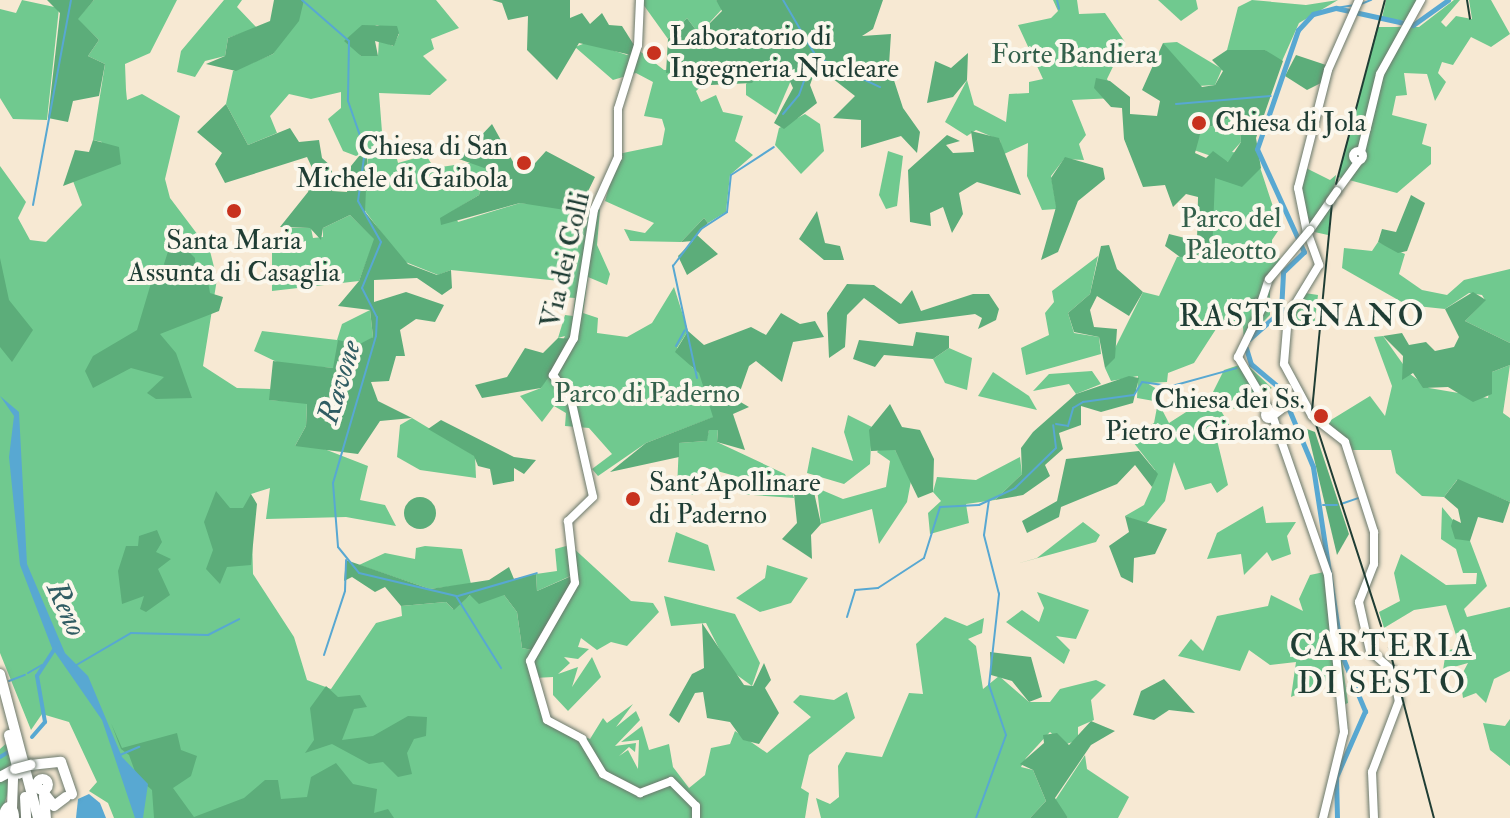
<!DOCTYPE html>
<html>
<head>
<meta charset="utf-8">
<style>
	body { margin:0 }
	#map { position:relative; width:1510px; height:818px; overflow:hidden; background:#f7e9d3; font-family:"IM FELL Double Pica",serif }
	div>[style] { position:absolute }
	[style*='--x'] { left:calc(var(--x)*1px); top:calc(var(--y)*1px); width:calc(var(--w)*1px); rotate:calc(var(--a)*1deg) }
	.green>* { inset:0; background:#70c98f }
	.forest>* { inset:0; background:#5cad7a }
	.round { border-radius:50% }
	.water>* { inset:0; background:#58a8d2 }
	.stream>* { height:2px; margin:-1px; padding:0 1px; transform-origin:1px; border-radius:1px; background:#58a8d2 }
	.canal>* { height:4px; margin:-2px; padding:0 2px; transform-origin:2px; border-radius:2px; background:#58a8d2 }
	.river>* { height:5px; margin:-2.5px; padding:0 2.5px; transform-origin:2.5px; border-radius:2.5px; background:#58a8d2 }
	.roads { filter:drop-shadow(0 0 2px #6b796c) drop-shadow(0 0 2px #6b796c) }
	.major>* { height:8px; margin:-4px; padding:0 4px; transform-origin:4px; border-radius:4px; background:#fff }
	.major>.ring { margin:-4px; padding:0; box-sizing:content-box; background:none; border:8px solid #fff; border-radius:50% }
	.highway>* { height:10px; margin:-5px; padding:0 5px; transform-origin:5px; border-radius:5px; background:#fff }
	.highway>.ring { margin:-5px; padding:0; box-sizing:content-box; background:none; border:10px solid #fff; border-radius:50% }
	.rail>* { height:2px; margin:-1px; padding:0 1px; transform-origin:1px; border-radius:1px; background:#1f3d34 }
	.bridges { filter:drop-shadow(0 0 2px #6b796c) drop-shadow(0 0 2px #6b796c) }
	.major-bridge>* { height:8px; margin:-4px; padding:0 4px; transform-origin:4px; border-radius:4px; background:#fff }
	.highway-bridge>* { height:10px; margin:-5px; padding:0 5px; transform-origin:5px; border-radius:5px; background:#fff }
	.dots>* { width:22px; height:22px; translate:-50% -50%; box-sizing:border-box; border:4px solid #fbf7ec; border-radius:50% }
	span { translate:-50% -50%; white-space:nowrap; text-align:center; line-height:1.15; -webkit-text-stroke:8px #fbf7ec; paint-order:stroke }
	.poi-label { font-size:28px; color:#1f3d34 }
	.left { translate:0 -50%; text-align:left }
	.right { translate:-100% -50%; text-align:right }
	.park-label { font-size:28px; color:#33604b }
	.street-label { font-size:28px; color:#1f3d34 }
	.water-label { font-size:30px; color:#305d63; font-style:italic }
	.quarter-label { font-size:32px; color:#1f3d34; letter-spacing:2px }
</style>
</head>
<body>
<div id="map">
	<div class="green">
		<i style="clip-path:polygon(22px 0,59px 8px,47px 120px,13px 119px,0 98px,0 9px,16px 13px)"></i>
		<i style="clip-path:polygon(94px 0,177px 0,150px 53px,125px 64px,126px 90px,127px 100px,142px 94px,180px 116px,165px 179px,170px 198px,210px 251px,217px 279px,203px 366px,237px 388px,270px 389px,270px 400px,307px 403px,306px 426px,295px 446px,314px 445px,368px 466px,360px 500px,385px 505px,396px 526px,346px 517px,266px 519px,270px 488px,251px 494px,253px 574px,294px 637px,307px 680px,331px 689px,376px 623px,402px 616px,401px 606px,446px 602px,453px 609px,470px 595px,504px 595px,517px 612px,522px 648px,532px 650px,575px 574px,537px 591px,536px 574px,557px 571px,555px 549px,570px 545px,631px 601px,653px 603px,659px 612px,627px 646px,611px 642px,597px 650px,581px 638px,578px 647px,589px 649px,578px 659px,564px 657px,570px 663px,558px 674px,578px 667px,572px 687px,592px 657px,601px 677px,568px 711px,553px 695px,553px 677px,535px 678px,545px 720px,590px 739px,603px 718px,607px 723px,633px 704px,616px 727px,636px 711px,640px 720px,615px 746px,636px 743px,635px 752px,629px 747px,619px 756px,628px 750px,638px 769px,639px 740px,621px 742px,642px 726px,649px 750px,669px 744px,673px 767px,689px 788px,705px 775px,711px 748px,730px 744px,735px 731px,767px 753px,811px 717px,793px 702px,800px 695px,834px 700px,847px 692px,855px 718px,809px 755px,801px 788px,809px 793px,805px 818px,114px 818px,108px 803px,89px 791px,97px 782px,69px 722px,42px 714px,31px 730px,0 653px,0 166px,26px 202px,18px 218px,30px 240px,46px 242px,82px 205px,73px 181px,102px 142px,93px 140px,105px 64px,88px 56px,99px 40px,77px 19px)"></i>
		<i style="clip-path:polygon(224px 0,242px 0,237px 7px,257px 28px,228px 38px,225px 56px,205px 61px,195px 77px,177px 72px,181px 51px)"></i>
		<i style="clip-path:polygon(evenodd,304px 0,436px 0,459px 28px,431px 39px,434px 49px,423px 56px,447px 80px,430px 95px,379px 93px,383px 145px,393px 143px,398px 163px,426px 155px,434px 168px,482px 161px,487px 169px,479px 195px,453px 211px,458px 222px,520px 203px,600px 209px,597px 245px,610px 274px,607px 285px,588px 277px,583px 313px,598px 318px,597px 333px,627px 337px,652px 323px,674px 287px,688px 331px,677px 348px,693px 368px,731px 369px,755px 331px,764px 345px,717px 403px,714px 417px,646px 443px,598px 476px,592px 469px,612px 454px,589px 428px,565px 426px,566px 413px,554px 406px,542px 422px,520px 396px,541px 388px,565px 336px,558px 338px,565px 315px,573px 316px,575px 298px,561px 297px,560px 281px,451px 270px,438px 275px,403px 261px,362px 207px,369px 150px,356px 156px,343px 151px,328px 119px,341px 108px,341px 92px,311px 99px,289px 94px,270px 116px,277px 133px,248px 145px,226px 104px,233px 71px,273px 54px,304px 0,377px 25px,399px 34px,393px 46px,379px 39px,378px 56px,361px 56px,348px 38px,377px 25px)"></i>
		<i style="clip-path:polygon(640px 0,716px 0,723px 8px,699px 34px,687px 18px,668px 39px)"></i>
		<i style="clip-path:polygon(1053px 0,1077px 0,1079px 14px,1105px 13px,1125px 42px,1107px 79px,1115px 98px,1072px 100px,1086px 135px,1079px 144px,1084px 160px,1064px 159px,1051px 176px,1057px 209px,1042px 210px,1027px 176px,1028px 143px,1002px 155px,1000px 140px,976px 130px,967px 136px,945px 122px,967px 80px,974px 105px,1006px 122px,1009px 94px,1029px 93px,1029px 82px,1043px 79px,1018px 25px,1051px 18px,1058px 11px)"></i>
		<i style="clip-path:polygon(1158px 0,1196px 0,1198px 9px,1181px 21px)"></i>
		<i style="clip-path:polygon(1252px 0,1306px 5px,1338px 0,1299px 23px,1278px 70px,1265px 50px,1227px 50px,1238px 7px)"></i>
		<i style="clip-path:polygon(1386px 0,1419px 0,1407px 21px,1382px 18px)"></i>
		<i style="clip-path:polygon(1454px 0,1460px 0,1441px 22px,1446px 27px,1456px 16px,1472px 19px,1469px 0,1491px 0,1510px 34px,1491px 47px,1471px 37px,1453px 65px,1442px 62px,1438px 73px,1446px 82px,1435px 101px,1427px 74px,1404px 73px,1407px 95px,1396px 96px,1392px 115px,1427px 124px,1422px 144px,1431px 147px,1431px 164px,1397px 193px,1338px 177px,1377px 27px,1419px 27px)"></i>
		<i style="clip-path:polygon(588px 42px,627px 55px,637px 49px,664px 70px,704px 69px,710px 78px,696px 91px,701px 102px,716px 95px,723px 112px,743px 116px,735px 141px,753px 155px,730px 175px,726px 212px,708px 223px,704px 218px,681px 242px,630px 241px,624px 229px,645px 233px,654px 223px,605px 201px,618px 154px,662px 145px,665px 129px,662px 119px,644px 116px,653px 82px,636px 73px,613px 80px,575px 47px)"></i>
		<i style="clip-path:polygon(1177px 42px,1222px 69px,1215px 85px,1198px 86px,1166px 53px,1163px 43px)"></i>
		<i style="clip-path:polygon(766px 64px,792px 78px,776px 115px,746px 95px,746px 84px)"></i>
		<i style="clip-path:polygon(805px 114px,820px 124px,824px 151px,801px 174px,775px 145px,779px 128px)"></i>
		<i style="clip-path:polygon(1238px 114px,1241px 142px,1232px 152px,1256px 155px,1280px 228px,1272px 240px,1272px 255px,1283px 260px,1270px 282px,1270px 315px,1244px 341px,1243px 327px,1218px 326px,1194px 363px,1168px 373px,1167px 382px,1147px 383px,1160px 391px,1154px 401px,1137px 398px,1138px 376px,1111px 381px,1105px 368px,1143px 292px,1159px 296px,1177px 257px,1198px 253px,1202px 194px,1228px 162px,1194px 150px,1201px 131px)"></i>
		<i style="clip-path:polygon(888px 151px,903px 156px,897px 206px,886px 209px,879px 195px)"></i>
		<i style="clip-path:polygon(1306px 168px,1330px 180px,1336px 175px,1328px 235px,1310px 231px,1299px 189px)"></i>
		<i style="clip-path:polygon(350px 215px,375px 239px,359px 281px,272px 291px,272px 249px,290px 244px,286px 228px,311px 228px,313px 238px,323px 237px,323px 228px)"></i>
		<i style="clip-path:polygon(1378px 242px,1405px 254px,1399px 274px,1422px 290px,1447px 295px,1464px 280px,1510px 269px,1510px 343px,1465px 321px,1485px 300px,1482px 295px,1469px 293px,1445px 309px,1407px 305px,1342px 268px,1344px 248px,1372px 251px)"></i>
		<i style="clip-path:polygon(1098px 256px,1090px 294px,1068px 313px,1074px 333px,1099px 337px,1101px 354px,1026px 375px,1021px 348px,1049px 335px,1045px 313px,1054px 302px,1052px 291px)"></i>
		<i style="clip-path:polygon(1305px 293px,1318px 295px,1314px 327px,1288px 328px)"></i>
		<i style="clip-path:polygon(370px 310px,373px 337px,333px 368px,281px 364px,254px 351px,262px 331px,337px 340px,342px 324px)"></i>
		<i style="clip-path:polygon(1383px 336px,1410px 374px,1429px 388px,1488px 398px,1492px 372px,1510px 365px,1503px 413px,1510px 418px,1510px 502px,1457px 480px,1444px 497px,1422px 496px,1396px 473px,1391px 450px,1349px 450px,1326px 423px,1370px 396px,1385px 416px,1392px 386px,1374px 337px)"></i>
		<i style="clip-path:polygon(949px 348px,972px 358px,967px 390px,945px 383px,933px 359px)"></i>
		<i style="clip-path:polygon(1245px 363px,1272px 388px,1263px 392px,1266px 408px,1220px 409px,1231px 428px,1216px 436px,1228px 485px,1217px 493px,1211px 483px,1185px 490px,1174px 462px,1165px 501px,1146px 524px,1125px 516px,1144px 505px,1152px 487px,1155px 470px,1130px 438px,1154px 423px,1158px 402px,1169px 423px,1211px 396px,1224px 370px)"></i>
		<i style="clip-path:polygon(1092px 371px,1101px 384px,1076px 394px,1069px 384px,1033px 391px,1049px 374px)"></i>
		<i style="clip-path:polygon(993px 372px,1029px 396px,1037px 410px,978px 396px)"></i>
		<i style="clip-path:polygon(848px 415px,872px 427px,870px 464px,844px 484px,807px 473px,812px 447px,853px 461px,844px 432px)"></i>
		<i style="clip-path:polygon(412px 418px,475px 456px,476px 478px,420px 470px,397px 457px,400px 425px)"></i>
		<i style="clip-path:polygon(718px 429px,717px 442px,785px 474px,794px 498px,739px 494px,743px 478px,702px 467px,693px 495px,677px 489px,679px 443px,706px 441px,709px 430px)"></i>
		<i style="clip-path:polygon(883px 445px,895px 450px,911px 481px,907px 502px,879px 544px,872px 509px,821px 524px,817px 488px,843px 499px,886px 487px,890px 461px,877px 452px)"></i>
		<i style="clip-path:polygon(1020px 457px,1022px 474px,995px 500px,966px 504px,969px 523px,930px 534px,928px 513px,941px 501px,933px 492px,937px 477px,976px 480px)"></i>
		<i style="clip-path:polygon(1263px 506px,1266px 523px,1296px 522px,1287px 536px,1291px 554px,1272px 561px,1267px 552px,1244px 575px,1241px 554px,1207px 559px,1217px 533px)"></i>
		<i style="clip-path:polygon(1442px 507px,1470px 541px,1487px 586px,1464px 609px,1467px 617px,1510px 607px,1510px 671px,1494px 679px,1486px 703px,1476px 693px,1463px 698px,1460px 678px,1468px 663px,1443px 670px,1446px 651px,1460px 647px,1446px 605px,1414px 610px,1384px 628px,1379px 612px,1400px 601px,1394px 573px,1401px 554px,1446px 585px,1476px 584px,1477px 573px,1463px 573px,1456px 549px,1441px 539px)"></i>
		<i style="clip-path:polygon(1083px 522px,1100px 535px,1096px 542px,1016px 564px,1037px 558px)"></i>
		<i style="clip-path:polygon(676px 532px,708px 545px,715px 571px,668px 562px)"></i>
		<i style="clip-path:polygon(425px 546px,462px 549px,471px 584px,430px 589px,359px 565px,385px 553px,415px 559px,416px 548px)"></i>
		<i style="clip-path:polygon(767px 565px,808px 578px,791px 603px,760px 612px,736px 598px,765px 578px)"></i>
		<i style="clip-path:polygon(1329px 571px,1348px 703px,1341px 706px,1335px 677px,1291px 697px,1296px 662px,1270px 665px,1249px 650px,1240px 671px,1178px 656px,1191px 639px,1203px 651px,1217px 616px,1268px 606px,1271px 595px,1303px 611px,1299px 599px,1310px 575px)"></i>
		<i style="clip-path:polygon(1037px 592px,1089px 610px,1076px 639px,1056px 636px,1070px 650px,1064px 664px,1006px 622px,1022px 610px,1039px 622px,1044px 608px)"></i>
		<i style="clip-path:polygon(664px 596px,735px 614px,760px 663px,752px 686px,730px 670px,706px 623px,671px 626px)"></i>
		<i style="clip-path:polygon(945px 617px,967px 626px,984px 618px,982px 633px,968px 639px,976px 646px,983px 689px,999px 676px,1029px 702px,1050px 702px,1060px 689px,1096px 680px,1106px 685px,1091px 700px,1094px 720px,1078px 727px,1078px 740px,1064px 745px,1050px 732px,1026px 758px,1021px 767px,1033px 770px,1046px 801px,1030px 818px,821px 818px,816px 798px,830px 804px,839px 797px,838px 766px,846px 752px,882px 757px,909px 693px,923px 694px,916px 644px)"></i>
		<i style="clip-path:polygon(1510px 719px,1510px 766px,1490px 750px,1483px 723px,1505px 726px)"></i>
		<i style="clip-path:polygon(9px 741px,15px 767px,1px 816px,9px 818px,0 818px,0 749px)"></i>
		<i style="clip-path:polygon(1085px 755px,1087px 769px,1129px 797px,1118px 818px,1068px 818px,1054px 802px)"></i>
	</div>
	<div class="forest">
		<i style="clip-path:polygon(47px 0,94px 0,78px 19px,99px 40px,88px 56px,105px 64px,99px 96px,73px 101px,68px 122px,48px 118px,60px 13px)"></i>
		<i style="clip-path:polygon(274px 0,304px 0,299px 21px,273px 54px,236px 71px,206px 64px,225px 56px,228px 38px,270px 21px)"></i>
		<i style="clip-path:polygon(492px 0,570px 0,570px 18px,582px 13px,590px 24px,602px 13px,609px 25px,622px 26px,634px 45px,631px 55px,579px 43px,557px 80px,527px 50px,528px 16px,508px 20px,502px 3px)"></i>
		<i style="clip-path:polygon(716px 0,883px 0,873px 29px,862px 36px,891px 34px,889px 65px,903px 108px,920px 132px,917px 153px,901px 136px,861px 148px,861px 120px,833px 118px,855px 96px,823px 71px,815px 71px,810px 85px,817px 103px,784px 129px,774px 123px,793px 88px,786px 73px,766px 65px,752px 83px,711px 85px,704px 69px,666px 73px,668px 39px,687px 18px,699px 34px,722px 11px)"></i>
		<i style="clip-path:polygon(362px 25px,397px 26px,399px 33px,394px 46px,375px 41px,378px 56px,361px 56px,344px 41px)"></i>
		<i style="clip-path:polygon(evenodd,1163px 43px,1202px 87px,1215px 85px,1223px 71px,1212px 60px,1227px 50px,1265px 50px,1283px 61px,1256px 138px,1261px 168px,1242px 187px,1215px 178px,1212px 255px,1180px 257px,1165px 246px,1169px 234px,1197px 241px,1198px 197px,1186px 194px,1173px 207px,1165px 185px,1143px 187px,1124px 139px,1122px 108px,1111px 107px,1094px 88px,1096px 78px,1110px 81px,1130px 97px,1130px 114px,1157px 116px,1160px 101px,1142px 90px,1163px 43px,1238px 114px,1241px 142px,1228px 162px,1213px 151px,1206px 158px,1195px 153px,1201px 131px,1238px 114px)"></i>
		<i style="clip-path:polygon(968px 53px,967px 80px,953px 97px,927px 103px,935px 61px,951px 68px)"></i>
		<i style="clip-path:polygon(1296px 55px,1329px 66px,1325px 81px,1307px 90px,1285px 76px)"></i>
		<i style="clip-path:polygon(226px 104px,248px 145px,290px 128px,299px 142px,319px 140px,322px 158px,332px 167px,332px 191px,347px 192px,351px 166px,368px 145px,365px 212px,408px 264px,437px 275px,451px 270px,452px 288px,442px 295px,417px 278px,374px 280px,374px 302px,406px 292px,444px 305px,435px 322px,416px 319px,400px 330px,405px 356px,396px 356px,389px 381px,371px 382px,378px 401px,412px 418px,380px 421px,358px 454px,295px 446px,306px 426px,307px 404px,269px 400px,273px 361px,333px 368px,338px 340px,358px 345px,373px 337px,370px 310px,338px 306px,359px 281px,374px 239px,350px 215px,323px 228px,321px 240px,310px 228px,280px 227px,308px 192px,314px 172px,307px 157px,225px 183px,215px 164px,222px 153px,197px 132px)"></i>
		<i style="clip-path:polygon(492px 124px,517px 169px,527px 172px,546px 151px,595px 177px,578px 212px,520px 203px,441px 225px,440px 218px,479px 195px,487px 169px,459px 159px)"></i>
		<i style="clip-path:polygon(971px 131px,999px 138px,1021px 195px,977px 182px,959px 193px,963px 214px,952px 233px,943px 207px,930px 213px,931px 226px,910px 222px,908px 170px,947px 135px,960px 141px,946px 145px,953px 153px,974px 152px)"></i>
		<i style="clip-path:polygon(93px 140px,119px 147px,121px 164px,63px 186px,75px 150px,89px 152px)"></i>
		<i style="clip-path:polygon(1065px 157px,1103px 168px,1105px 179px,1078px 201px,1058px 252px,1041px 260px,1056px 207px,1051px 178px)"></i>
		<i style="clip-path:polygon(1411px 195px,1425px 203px,1407px 251px,1398px 253px,1378px 242px,1382px 229px,1396px 232px)"></i>
		<i style="clip-path:polygon(817px 211px,825px 243px,840px 246px,844px 260px,824px 260px,799px 239px)"></i>
		<i style="clip-path:polygon(704px 218px,708px 223px,697px 235px,718px 254px,687px 275px,678px 256px,693px 241px,681px 242px)"></i>
		<i style="clip-path:polygon(173px 236px,195px 258px,196px 280px,207px 276px,210px 293px,223px 297px,219px 311px,160px 334px,176px 353px,192px 398px,156px 399px,147px 393px,164px 377px,131px 368px,93px 388px,85px 371px,93px 356px,137px 330px,154px 273px,170px 274px,164px 264px)"></i>
		<i style="clip-path:polygon(1109px 245px,1117px 269px,1143px 292px,1129px 316px,1097px 296px,1090px 310px,1094px 327px,1117px 329px,1115px 358px,1105px 368px,1099px 337px,1074px 332px,1068px 313px,1090px 294px,1101px 246px)"></i>
		<i style="clip-path:polygon(0 258px,9px 300px,33px 330px,12px 362px,0 347px)"></i>
		<i style="clip-path:polygon(847px 284px,874px 285px,901px 304px,912px 290px,921px 311px,973px 294px,989px 294px,999px 309px,996px 320px,978px 329px,982px 318px,975px 314px,899px 324px,864px 298px,847px 315px,845px 347px,829px 358px,827px 313px)"></i>
		<i style="clip-path:polygon(1473px 292px,1486px 300px,1465px 321px,1510px 343px,1510px 365px,1492px 372px,1492px 394px,1473px 402px,1448px 387px,1423px 388px,1413px 373px,1402px 380px,1403px 356px,1383px 336px,1402px 333px,1409px 345px,1426px 342px,1435px 351px,1454px 347px,1459px 337px,1445px 309px)"></i>
		<i style="clip-path:polygon(781px 313px,800px 324px,815px 321px,824px 337px,793px 342px,782px 382px,756px 361px,749px 366px,737px 400px,749px 407px,733px 414px,745px 450px,717px 442px,718px 430px,709px 430px,707px 441px,679px 443px,679px 457px,610px 472px,646px 443px,713px 417px,699px 373px,675px 352px,688px 331px,704px 345px,751px 327px,766px 335px)"></i>
		<i style="clip-path:polygon(916px 332px,949px 336px,949px 348px,933px 359px,884px 355px,875px 367px,853px 359px,859px 340px,913px 346px)"></i>
		<i style="clip-path:polygon(558px 338px,575px 339px,541px 388px,482px 398px,475px 385px,507px 377px,525px 348px,543px 353px)"></i>
		<i style="clip-path:polygon(1129px 376px,1139px 378px,1133px 403px,1101px 412px,1081px 406px,1081px 425px,1059px 433px,1063px 449px,1045px 465px,1050px 476px,1023px 495px,995px 500px,1022px 474px,1021px 448px,1033px 432px,1076px 394px)"></i>
		<i style="clip-path:polygon(890px 404px,902px 427px,920px 430px,934px 459px,933px 492px,918px 498px,895px 450px,871px 451px,869px 430px)"></i>
		<i style="clip-path:polygon(441px 420px,514px 457px,536px 460px,524px 474px,514px 468px,514px 481px,493px 485px,490px 469px,478px 466px,474px 456px,428px 429px)"></i>
		<i style="clip-path:polygon(1307px 429px,1315px 432px,1349px 534px,1337px 555px)"></i>
		<i style="clip-path:polygon(1139px 451px,1158px 474px,1152px 487px,1135px 465px,1117px 484px,1061px 507px,1059px 517px,1027px 533px,1022px 521px,1057px 501px,1066px 459px)"></i>
		<i style="clip-path:polygon(1458px 479px,1510px 502px,1503px 523px,1478px 517px,1470px 541px,1455px 539px,1451px 526px,1453px 519px,1461px 523px,1458px 509px,1444px 497px)"></i>
		<i style="clip-path:polygon(812px 483px,821px 524px,811px 535px,812px 559px,782px 539px,797px 523px,794px 494px)"></i>
		<i style="clip-path:polygon(216px 491px,230px 508px,243px 508px,251px 494px,257px 504px,251px 565px,227px 567px,220px 584px,206px 569px,213px 550px,204px 522px)"></i>
		<i class="round" style="left:404px;top:497px;width:32px;height:32px"></i>
		<i style="clip-path:polygon(1125px 516px,1167px 529px,1155px 554px,1134px 558px,1133px 583px,1121px 577px,1109px 546px,1129px 532px)"></i>
		<i style="clip-path:polygon(157px 530px,162px 542px,156px 552px,171px 559px,158px 569px,170px 595px,146px 612px,140px 609px,144px 596px,122px 604px,118px 571px,126px 546px,138px 546px,139px 536px)"></i>
		<i style="clip-path:polygon(346px 560px,430px 589px,489px 580px,509px 567px,514px 579px,536px 574px,537px 591px,576px 574px,532px 650px,522px 648px,517px 612px,504px 595px,479px 604px,470px 595px,454px 610px,446px 602px,401px 606px,385px 587px,375px 592px,352px 577px,344px 581px)"></i>
		<i style="clip-path:polygon(702px 623px,744px 685px,753px 686px,764px 663px,771px 680px,765px 688px,779px 713px,759px 744px,743px 740px,730px 722px,707px 718px,703px 692px,695px 693px,679px 723px,669px 715px,692px 674px,704px 668px)"></i>
		<i style="clip-path:polygon(990px 652px,1031px 657px,1042px 697px,1029px 702px,1012px 681px,991px 675px)"></i>
		<i style="clip-path:polygon(1164px 679px,1195px 713px,1169px 710px,1154px 720px,1133px 715px,1141px 691px)"></i>
		<i style="clip-path:polygon(326px 686px,338px 697px,360px 695px,367px 707px,354px 709px,342px 740px,373px 736px,408px 716px,427px 717px,426px 736px,414px 739px,407px 753px,412px 774px,398px 777px,383px 762px,369px 764px,332px 744px,305px 753px,314px 740px,310px 708px)"></i>
		<i style="clip-path:polygon(1091px 721px,1115px 731px,1091px 745px,1055px 798px,1068px 818px,1030px 818px,1046px 801px,1033px 770px,1020px 764px,1044px 743px,1043px 735px,1057px 733px,1069px 745px)"></i>
		<i style="clip-path:polygon(111px 723px,122px 748px,177px 733px,181px 750px,197px 756px,191px 776px,173px 788px,194px 817px,244px 798px,265px 780px,278px 780px,281px 799px,307px 797px,311px 777px,336px 763px,353px 784px,377px 789px,374px 813px,388px 809px,394px 818px,154px 818px,152px 790px,137px 777px,129px 755px,121px 749px)"></i>
	</div>
	<div class="water">
		<i style="clip-path:polygon(0 396px,19px 412px,27px 564px,65px 653px,88px 676px,122px 757px,148px 784px,143px 818px,135px 818px,102px 720px,52px 648px,20px 565px,9px 457px,14px 416px)"></i>
		<i style="clip-path:polygon(89px 794px,100px 803px,106px 818px,76px 818px,78px 799px)"></i>
	</div>
	<div class="stream">
		<i style="--x:302;--y:0;--w:62;--a:41.1"></i>
		<i style="--x:349;--y:41;--w:60;--a:91"></i>
		<i style="--x:348;--y:101;--w:52;--a:70.9"></i>
		<i style="--x:365;--y:150;--w:51;--a:97.8"></i>
		<i style="--x:358;--y:201;--w:47;--a:60.7"></i>
		<i style="--x:381;--y:242;--w:50;--a:112.4"></i>
		<i style="--x:362;--y:288;--w:33;--a:63"></i>
		<i style="--x:377;--y:317;--w:19;--a:93"></i>
		<i style="--x:376;--y:336;--w:153;--a:106.3"></i>
		<i style="--x:333;--y:483;--w:64;--a:85.5"></i>
		<i style="--x:338;--y:547;--w:33;--a:51"></i>
		<i style="--x:359;--y:573;--w:100;--a:13.3"></i>
		<i style="--x:456;--y:596;--w:85;--a:58"></i>
		<i style="--x:1057;--y:0;--w:9;--a:77"></i>
		<i style="--x:1361;--y:4;--w:11;--a:-22"></i>
		<i style="--x:1336;--y:8;--w:19;--a:-9"></i>
		<i style="--x:814;--y:56;--w:73;--a:25.2"></i>
		<i style="--x:1176;--y:104;--w:95;--a:-4.8"></i>
		<i style="--x:783;--y:114;--w:25;--a:-50"></i>
		<i style="--x:799;--y:95;--w:45;--a:-70.3"></i>
		<i style="--x:814;--y:53;--w:61;--a:-120.3"></i>
		<i style="--x:33;--y:205;--w:208;--a:-79.5"></i>
		<i style="--x:676;--y:346;--w:18;--a:-61"></i>
		<i style="--x:697;--y:378;--w:115;--a:-102.1"></i>
		<i style="--x:673;--y:266;--w:46;--a:-52.9"></i>
		<i style="--x:701;--y:229;--w:31;--a:-33"></i>
		<i style="--x:727;--y:212;--w:37;--a:-84"></i>
		<i style="--x:731;--y:175;--w:51;--a:-33.1"></i>
		<i style="--x:1056;--y:424;--w:12;--a:9"></i>
		<i style="--x:1068;--y:426;--w:19;--a:-74"></i>
		<i style="--x:1073;--y:408;--w:12;--a:-31"></i>
		<i style="--x:1083;--y:402;--w:51;--a:-7.8"></i>
		<i style="--x:1134;--y:395;--w:15;--a:-58"></i>
		<i style="--x:1142;--y:382;--w:30;--a:8"></i>
		<i style="--x:1172;--y:386;--w:67;--a:-15.5"></i>
		<i style="--x:1341;--y:504;--w:18;--a:-19"></i>
		<i style="--x:1323;--y:505;--w:14;--a:0"></i>
		<i style="--x:458;--y:596;--w:82;--a:-16.2"></i>
		<i style="--x:847;--y:617;--w:28;--a:-73"></i>
		<i style="--x:855;--y:590;--w:23;--a:-5"></i>
		<i style="--x:878;--y:588;--w:55;--a:-33.1"></i>
		<i style="--x:924;--y:558;--w:53;--a:-72.6"></i>
		<i style="--x:940;--y:507;--w:39;--a:-3"></i>
		<i style="--x:979;--y:505;--w:40;--a:-25"></i>
		<i style="--x:1015;--y:488;--w:57;--a:-44.3"></i>
		<i style="--x:1056;--y:448;--w:23;--a:-97"></i>
		<i style="--x:324;--y:655;--w:67;--a:-71.8"></i>
		<i style="--x:345;--y:591;--w:31;--a:-88"></i>
		<i style="--x:73;--y:667;--w:67;--a:-30.4"></i>
		<i style="--x:131;--y:633;--w:77;--a:1.5"></i>
		<i style="--x:208;--y:635;--w:35;--a:-27"></i>
		<i style="--x:28;--y:673;--w:16;--a:-30"></i>
		<i style="--x:9;--y:681;--w:17;--a:-21"></i>
		<i style="--x:120;--y:755;--w:21;--a:-23"></i>
		<i style="--x:976;--y:818;--w:88;--a:-70.1"></i>
		<i style="--x:1006;--y:735;--w:53;--a:-108.8"></i>
		<i style="--x:989;--y:685;--w:92;--a:-83.7"></i>
		<i style="--x:999;--y:594;--w:61;--a:-104.3"></i>
		<i style="--x:984;--y:535;--w:34;--a:-82"></i>
	</div>
	<div class="canal">
		<i style="--x:32;--y:737;--w:20;--a:-49"></i>
		<i style="--x:45;--y:722;--w:47;--a:-99.9"></i>
		<i style="--x:37;--y:676;--w:33;--a:-57"></i>
		<i style="--x:0;--y:757;--w:12;--a:-31"></i>
	</div>
	<div class="river">
		<i style="--x:1249;--y:339;--w:43;--a:-41.2"></i>
		<i style="--x:1281;--y:311;--w:39;--a:-87"></i>
		<i style="--x:1283;--y:272;--w:29;--a:-44"></i>
		<i style="--x:1304;--y:252;--w:113;--a:-114.5"></i>
		<i style="--x:1257;--y:149;--w:126;--a:-71"></i>
		<i style="--x:1298;--y:30;--w:22;--a:-47"></i>
		<i style="--x:1313;--y:14;--w:24;--a:-15"></i>
		<i style="--x:1336;--y:8;--w:79;--a:12.4"></i>
		<i style="--x:1413;--y:25;--w:43;--a:-35.5"></i>
		<i style="--x:1246;--y:348;--w:17;--a:73"></i>
		<i style="--x:1251;--y:364;--w:38;--a:40"></i>
		<i style="--x:1280;--y:388;--w:86;--a:67.3"></i>
		<i style="--x:1313;--y:467;--w:191;--a:81.3"></i>
		<i style="--x:1342;--y:656;--w:60;--a:67.3"></i>
		<i style="--x:1365;--y:711;--w:72;--a:113.7"></i>
		<i style="--x:1336;--y:777;--w:41;--a:88.6"></i>
	</div>
	<div class="roads">
		<div class="major">
			<i style="--x:640;--y:0;--w:45;--a:92.5"></i>
			<i style="--x:638;--y:45;--w:67;--a:107.4"></i>
			<i style="--x:618;--y:109;--w:48;--a:90"></i>
			<i style="--x:618;--y:157;--w:58;--a:114.4"></i>
			<i style="--x:594;--y:210;--w:130;--a:98.9"></i>
			<i style="--x:574;--y:338;--w:43;--a:119.6"></i>
			<i style="--x:553;--y:375;--w:30;--a:53"></i>
			<i style="--x:571;--y:399;--w:100;--a:77.3"></i>
			<i style="--x:593;--y:497;--w:35;--a:136"></i>
			<i style="--x:568;--y:521;--w:62;--a:83.6"></i>
			<i style="--x:575;--y:583;--w:90;--a:120"></i>
			<i style="--x:530;--y:661;--w:61;--a:73.9"></i>
			<i style="--x:547;--y:720;--w:40;--a:28"></i>
			<i style="--x:582;--y:739;--w:41;--a:59"></i>
			<i style="--x:603;--y:774;--w:42;--a:27.2"></i>
			<i style="--x:640;--y:793;--w:33;--a:-21"></i>
			<i style="--x:671;--y:781;--w:35;--a:45"></i>
			<i style="--x:696;--y:806;--w:12;--a:90"></i>
			<i class="ring" style="left:1353px;top:151px;width:2px;height:2px"></i>
			<i style="--x:1361;--y:152;--w:80;--a:-76.3"></i>
			<i style="--x:1380;--y:74;--w:85;--a:-61"></i>
			<i style="--x:1337;--y:191;--w:36;--a:-54"></i>
			<i style="--x:1310;--y:230;--w:35;--a:-55"></i>
			<i style="--x:1307;--y:233;--w:46;--a:-101.3"></i>
			<i style="--x:1298;--y:188;--w:122;--a:-75.7"></i>
			<i style="--x:1328;--y:70;--w:77;--a:-66.1"></i>
			<i style="--x:1308;--y:234;--w:33;--a:70"></i>
			<i style="--x:1319;--y:265;--w:60;--a:121.3"></i>
			<i style="--x:1288;--y:316;--w:48;--a:94.8"></i>
			<i style="--x:1284;--y:364;--w:59;--a:61.7"></i>
			<i style="--x:1312;--y:416;--w:42;--a:38.2"></i>
			<i style="--x:1345;--y:442;--w:95;--a:72.1"></i>
			<i style="--x:1374;--y:532;--w:32;--a:90"></i>
			<i style="--x:1374;--y:564;--w:41;--a:111.5"></i>
			<i style="--x:1359;--y:602;--w:50;--a:77.3"></i>
			<i style="--x:1370;--y:651;--w:30;--a:41"></i>
			<i style="--x:1393;--y:671;--w:31;--a:79"></i>
			<i style="--x:1399;--y:701;--w:76;--a:110.8"></i>
			<i style="--x:1372;--y:772;--w:46;--a:87.5"></i>
			<i style="--x:1261;--y:303;--w:25;--a:-72"></i>
			<i style="--x:1260;--y:310;--w:8;--a:-120"></i>
			<i style="--x:1256;--y:303;--w:8;--a:40"></i>
			<i style="--x:1262;--y:308;--w:55;--a:116.1"></i>
			<i style="--x:1238;--y:357;--w:63;--a:59.3"></i>
			<i class="ring" style="left:1265px;top:411px;width:0;height:0"></i>
			<i style="--x:1274;--y:415;--w:31;--a:-37"></i>
			<i style="--x:1273;--y:417;--w:167;--a:70.8"></i>
			<i style="--x:1328;--y:575;--w:158;--a:84.2"></i>
			<i style="--x:1344;--y:732;--w:89;--a:103.7"></i>
		</div>
		<div class="highway">
			<i style="--x:0;--y:674;--w:149;--a:75.2"></i>
			<i style="--x:9;--y:735;--w:40;--a:75.6"></i>
			<i style="--x:30;--y:765;--w:31;--a:-6"></i>
			<i style="--x:61;--y:762;--w:34;--a:71"></i>
			<i style="--x:0;--y:777;--w:17;--a:-28"></i>
			<i class="ring" style="left:36.5px;top:778.5px;width:1px;height:1px"></i>
			<i style="--x:44;--y:793;--w:16;--a:52"></i>
			<i style="--x:54;--y:806;--w:15;--a:-37"></i>
			<i style="--x:44;--y:796;--w:22;--a:85"></i>
			<i style="--x:25;--y:797;--w:21;--a:87"></i>
			<i class="ring" style="left:3.5px;top:806.5px;width:-1px;height:-1px"></i>
			<i style="--x:12;--y:808;--w:38;--a:-88"></i>
		</div>
	</div>
	<div class="rail">
		<i style="--x:1467;--y:0;--w:19;--a:81"></i>
		<i style="--x:1336;--y:184;--w:190;--a:-75.1"></i>
		<i style="--x:1332;--y:203;--w:210;--a:95.5"></i>
		<i style="--x:1312;--y:412;--w:225;--a:72.1"></i>
		<i style="--x:1389;--y:648;--w:176;--a:75.2"></i>
	</div>
	<div class="bridges">
		<div class="major-bridge">
			<i style="--x:1330;--y:201;--w:12;--a:-55"></i>
			<i style="--x:1269;--y:279;--w:64;--a:-50.1"></i>
		</div>
		<div class="highway-bridge">
			<i style="--x:15;--y:769;--w:16;--a:-15"></i>
		</div>
	</div>
	<div class="dots">
		<i style="left:654px;top:53px;background:#c8321e"></i>
		<i style="left:1199px;top:123px;background:#c8321e"></i>
		<i style="left:524px;top:163px;background:#c8321e"></i>
		<i style="left:234px;top:211px;background:#c8321e"></i>
		<i style="left:1321px;top:416px;background:#c8321e"></i>
		<i style="left:633px;top:499px;background:#c8321e"></i>
	</div>
	<div class="poi-label">
		<span class="left" style="left:670px;top:53px">Laboratorio di<br>Ingegneria Nucleare</span>
		<span class="left" style="left:1215px;top:123px">Chiesa di Jola</span>
		<span class="right" style="left:508px;top:163px">Chiesa di San<br>Michele di Gaibola</span>
		<span style="left:234px;top:257px">Santa Maria<br>Assunta di Casaglia</span>
		<span class="right" style="left:1305px;top:416px">Chiesa dei Ss.<br>Pietro e Girolamo</span>
		<span class="left" style="left:649px;top:499px">Sant'Apollinare<br>di Paderno</span>
	</div>
	<div class="park-label">
		<span style="left:1074px;top:55px">Forte Bandiera</span>
		<span style="left:1231px;top:235px">Parco del<br>Paleotto</span>
		<span style="left:647px;top:394px">Parco di Paderno</span>
	</div>
	<div class="street-label">
		<span style="left:566px;top:260px;rotate:-77deg">Via dei Colli</span>
	</div>
	<div class="water-label">
		<span style="left:340px;top:382px;rotate:-73deg">Ravone</span>
		<span style="left:66px;top:609px;rotate:66deg">Reno</span>
	</div>
	<div class="quarter-label">
		<span style="left:1302px;top:316px">RASTIGNANO</span>
		<span style="left:1382px;top:665px">CARTERIA<br>DI SESTO</span>
	</div>
</div>
</body>
</html>
